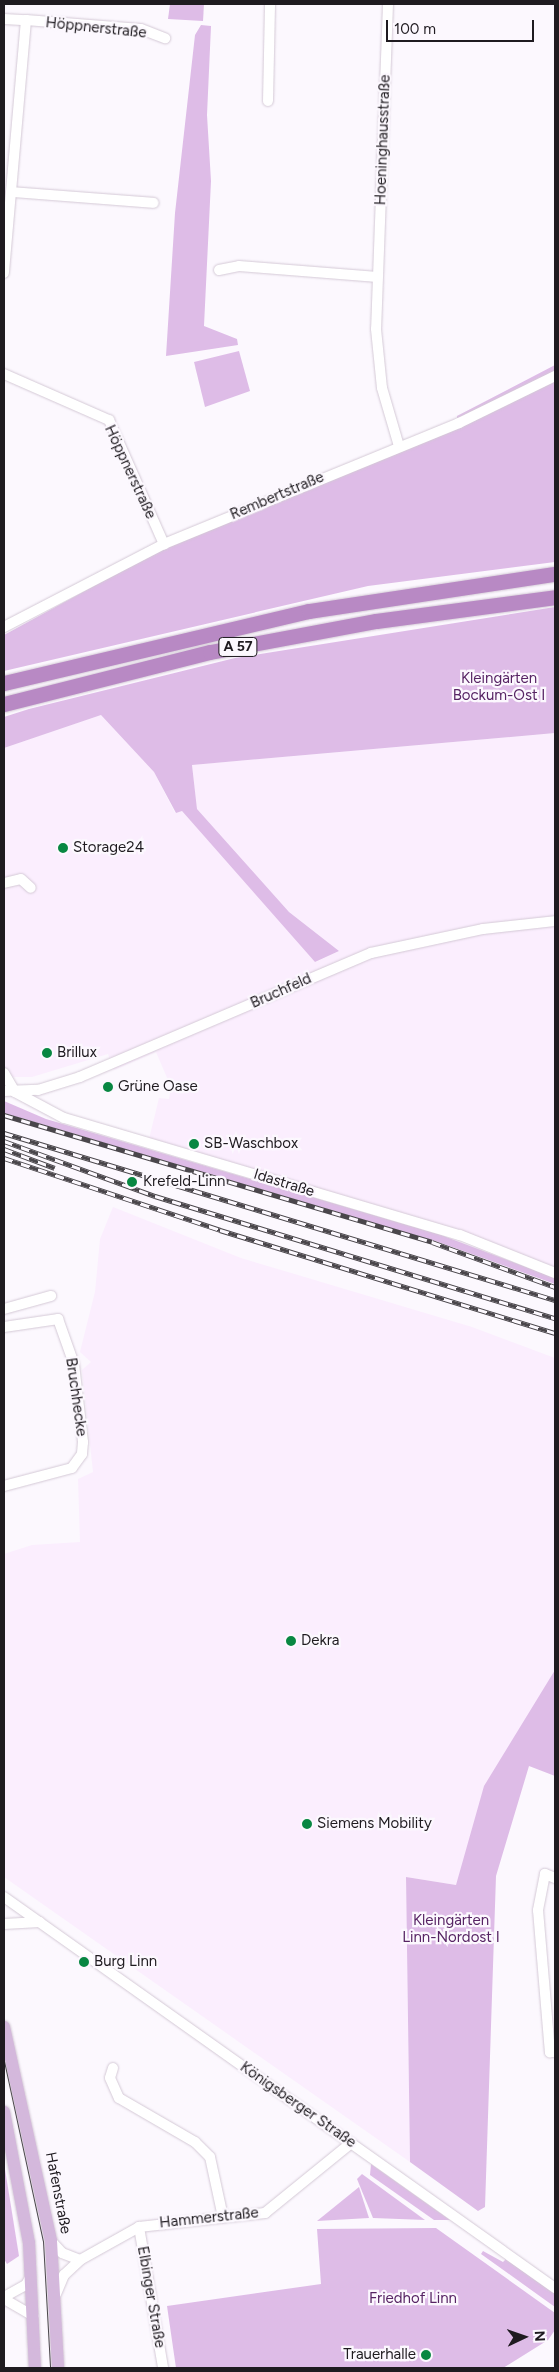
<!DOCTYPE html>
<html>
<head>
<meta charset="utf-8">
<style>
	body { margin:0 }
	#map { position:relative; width:559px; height:2372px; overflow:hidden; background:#fcf8fe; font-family:Figtree,sans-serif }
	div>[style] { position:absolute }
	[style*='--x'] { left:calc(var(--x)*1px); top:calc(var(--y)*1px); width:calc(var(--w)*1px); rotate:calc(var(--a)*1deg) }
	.built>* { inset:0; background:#fbeefe }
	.green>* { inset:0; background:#debce7 }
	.roads { filter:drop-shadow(0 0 1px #d4c9d6) drop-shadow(0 0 1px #d4c9d6) }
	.minor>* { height:10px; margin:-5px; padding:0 5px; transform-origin:5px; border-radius:5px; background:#fff }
	.major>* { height:12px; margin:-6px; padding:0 6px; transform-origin:6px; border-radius:6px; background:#d4b8dc }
	.highway>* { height:15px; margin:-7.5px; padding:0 7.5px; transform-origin:7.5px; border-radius:7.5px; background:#b889c4 }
	.tram>* { height:1px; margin:-0.5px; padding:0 0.5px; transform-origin:0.5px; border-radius:0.5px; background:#4a464b }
	.rail>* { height:5px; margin-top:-2.5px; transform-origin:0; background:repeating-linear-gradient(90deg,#fcf8fe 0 9px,#4a464b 0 18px); box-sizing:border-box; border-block:1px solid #4a464b }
	.dots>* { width:14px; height:14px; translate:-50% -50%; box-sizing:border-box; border:2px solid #fcf8fe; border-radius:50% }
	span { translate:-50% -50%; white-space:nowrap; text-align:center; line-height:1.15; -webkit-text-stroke:4.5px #fcf8fe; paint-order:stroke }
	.shield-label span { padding:1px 4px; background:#fcf8fe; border:1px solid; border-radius:4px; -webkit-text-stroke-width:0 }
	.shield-label { font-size:14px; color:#1f1b20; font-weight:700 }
	.street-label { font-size:15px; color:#1f1b20 }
	.park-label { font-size:15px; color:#572464 }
	.poi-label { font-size:15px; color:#1f1b20 }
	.left { translate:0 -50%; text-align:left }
	.right { translate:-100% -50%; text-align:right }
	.frame { position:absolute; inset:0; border:5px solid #1f1b20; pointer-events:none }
	.north { position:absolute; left:499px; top:2312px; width:50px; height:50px; -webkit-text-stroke:4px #fcf8fe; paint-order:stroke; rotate:87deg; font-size:14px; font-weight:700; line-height:20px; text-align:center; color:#1f1b20 }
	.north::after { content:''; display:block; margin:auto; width:18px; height:22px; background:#1f1b20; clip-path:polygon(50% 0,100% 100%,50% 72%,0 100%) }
	.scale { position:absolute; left:386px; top:20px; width:148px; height:22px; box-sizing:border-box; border:2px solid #1f1b20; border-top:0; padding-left:6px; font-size:15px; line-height:18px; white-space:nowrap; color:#1f1b20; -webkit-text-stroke:4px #fcf8fe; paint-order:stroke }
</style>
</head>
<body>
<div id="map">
	<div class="built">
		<i style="clip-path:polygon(101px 715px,154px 772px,175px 813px,182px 811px,316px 962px,339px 951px,289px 912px,197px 809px,192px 765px,555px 733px,555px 1267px,461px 1231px,149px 1139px,159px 1098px,169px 1099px,171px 1087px,156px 1052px,114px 1070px,108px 1054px,32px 1077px,4px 1077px,4px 748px)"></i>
		<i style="clip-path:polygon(113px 1207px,241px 1258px,472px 1327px,555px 1358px,555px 1670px,456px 1885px,406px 1877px,410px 2162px,4px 1877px,4px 1554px,32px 1545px,80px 1542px,78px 1479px,93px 1472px,82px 1370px,91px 1362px,80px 1352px,95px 1292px,100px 1239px)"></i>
	</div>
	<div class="green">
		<i style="clip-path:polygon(170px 4px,204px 4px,203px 21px,168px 19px)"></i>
		<i style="clip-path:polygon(201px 25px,211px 26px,207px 115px,211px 181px,204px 326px,237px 339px,238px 345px,166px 356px,175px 213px,195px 35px)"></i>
		<i style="clip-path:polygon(239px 351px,250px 391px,205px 407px,194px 362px)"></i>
		<i style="clip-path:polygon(555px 365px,555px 562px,368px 586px,4px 671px,4px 635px,160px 550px,457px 429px,457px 416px)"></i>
		<i style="clip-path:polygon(555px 607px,555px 733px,192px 765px,197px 809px,289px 912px,339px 951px,315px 962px,182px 811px,176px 813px,154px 772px,101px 715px,4px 748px,4px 717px,29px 709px,235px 658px)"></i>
		<i style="clip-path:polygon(4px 1101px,46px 1119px,441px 1235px,555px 1278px,555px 1284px,438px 1242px,4px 1113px)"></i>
		<i style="clip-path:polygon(555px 1670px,555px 1776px,529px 1766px,496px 1876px,485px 2207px,478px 2211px,410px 2162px,406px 1877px,456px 1885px,484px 1786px)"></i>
		<i style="clip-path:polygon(4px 2163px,19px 2256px,7px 2264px,4px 2259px)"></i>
		<i style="clip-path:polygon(371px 2164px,450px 2220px,434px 2220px,370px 2175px)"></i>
		<i style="clip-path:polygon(362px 2174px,425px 2220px,373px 2218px,357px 2179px)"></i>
		<i style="clip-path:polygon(359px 2187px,369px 2218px,317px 2221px)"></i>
		<i style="clip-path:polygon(436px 2228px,555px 2313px,555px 2330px,548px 2340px,503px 2368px,176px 2368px,167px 2306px,321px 2284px,317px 2229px)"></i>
		<i style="clip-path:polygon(483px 2251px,503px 2262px,506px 2259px,555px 2294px,555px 2307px,481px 2254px)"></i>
	</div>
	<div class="roads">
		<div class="minor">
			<i style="--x:388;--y:4;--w:325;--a:92.1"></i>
			<i style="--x:376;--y:329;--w:59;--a:84.2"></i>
			<i style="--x:382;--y:388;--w:60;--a:73.7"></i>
			<i style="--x:4;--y:19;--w:22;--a:3"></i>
			<i style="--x:26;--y:20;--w:254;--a:95"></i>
			<i style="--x:26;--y:20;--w:115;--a:4.5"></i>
			<i style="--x:141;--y:29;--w:26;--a:21"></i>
			<i style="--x:268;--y:101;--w:97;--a:-88.8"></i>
			<i style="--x:12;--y:192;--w:142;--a:4.4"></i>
			<i style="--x:219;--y:270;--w:20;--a:-11"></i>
			<i style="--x:239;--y:266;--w:139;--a:4.5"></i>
			<i style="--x:4;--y:374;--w:115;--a:23.7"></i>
			<i style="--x:109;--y:420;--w:136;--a:66.1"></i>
			<i style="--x:4;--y:627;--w:180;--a:-27.4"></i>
			<i style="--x:164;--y:544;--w:319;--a:-22.3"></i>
			<i style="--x:459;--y:423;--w:107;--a:-26.1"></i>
			<i style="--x:4;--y:883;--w:17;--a:-13"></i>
			<i style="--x:21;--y:879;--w:13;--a:42"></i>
			<i style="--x:4;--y:1073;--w:22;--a:60"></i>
			<i style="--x:15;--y:1092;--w:55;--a:28"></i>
			<i style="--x:64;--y:1118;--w:413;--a:16.5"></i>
			<i style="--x:460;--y:1235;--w:102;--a:21.8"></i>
			<i style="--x:4;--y:1091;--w:34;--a:-2"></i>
			<i style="--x:38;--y:1090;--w:44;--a:-17.2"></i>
			<i style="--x:80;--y:1077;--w:316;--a:-23.1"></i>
			<i style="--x:371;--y:953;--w:115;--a:-12.1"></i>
			<i style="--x:483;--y:929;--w:72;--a:-6.3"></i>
			<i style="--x:4;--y:1309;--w:49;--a:-15.5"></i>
			<i style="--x:4;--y:1327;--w:55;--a:-8.4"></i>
			<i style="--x:58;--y:1319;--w:48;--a:70.4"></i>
			<i style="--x:74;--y:1364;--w:79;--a:83.4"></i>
			<i style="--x:83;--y:1442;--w:12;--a:95"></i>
			<i style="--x:82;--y:1454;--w:17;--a:126"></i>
			<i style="--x:72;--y:1468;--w:70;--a:165.2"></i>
			<i style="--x:555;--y:1878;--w:11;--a:-158"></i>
			<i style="--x:545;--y:1874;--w:37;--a:101"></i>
			<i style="--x:538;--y:1910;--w:143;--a:85.2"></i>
			<i style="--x:550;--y:2052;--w:5;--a:0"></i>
			<i style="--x:4;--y:1897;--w:676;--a:35.36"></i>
			<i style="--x:4;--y:1924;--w:36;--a:-3"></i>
			<i style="--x:113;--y:2068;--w:10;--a:107"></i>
			<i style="--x:110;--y:2078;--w:22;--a:66"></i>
			<i style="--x:119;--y:2098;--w:88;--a:30.1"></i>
			<i style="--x:195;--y:2142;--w:21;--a:45"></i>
			<i style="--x:210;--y:2157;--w:61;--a:77.8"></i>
			<i style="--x:139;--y:2227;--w:143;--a:80.3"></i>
			<i style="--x:51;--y:2241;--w:16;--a:47"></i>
			<i style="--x:62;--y:2253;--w:19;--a:21"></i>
			<i style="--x:56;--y:2294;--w:21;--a:-67"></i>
			<i style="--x:64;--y:2275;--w:22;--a:-43"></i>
			<i style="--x:80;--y:2260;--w:68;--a:-29.2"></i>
			<i style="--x:139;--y:2227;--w:127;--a:-6.3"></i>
			<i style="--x:265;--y:2213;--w:111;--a:-39.1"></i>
			<i style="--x:4;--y:2297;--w:25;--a:-29"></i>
			<i style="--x:26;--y:2285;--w:10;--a:-61"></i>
			<i style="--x:4;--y:2299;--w:34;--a:30"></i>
		</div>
		<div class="major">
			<i style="--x:4;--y:2027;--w:219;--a:77.6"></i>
			<i style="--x:51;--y:2241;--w:127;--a:86.8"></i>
			<i style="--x:4;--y:2112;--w:133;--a:79.2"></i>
			<i style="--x:29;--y:2243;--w:125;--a:87.3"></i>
		</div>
		<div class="highway">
			<i style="--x:4;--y:683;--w:313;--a:-13.3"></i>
			<i style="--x:309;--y:611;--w:249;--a:-8.6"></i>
			<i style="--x:4;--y:704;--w:212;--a:-14.2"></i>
			<i style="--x:210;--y:652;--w:169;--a:-10.6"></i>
			<i style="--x:376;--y:621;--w:181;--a:-7.6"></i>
		</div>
	</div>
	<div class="tram">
		<i style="--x:4;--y:2061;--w:184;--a:77.8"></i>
		<i style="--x:43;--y:2241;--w:127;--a:86.8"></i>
	</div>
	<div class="rail">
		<i style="--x:4;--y:1115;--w:446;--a:16.5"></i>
		<i style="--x:432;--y:1242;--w:131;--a:20.1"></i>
		<i style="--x:4;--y:1133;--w:576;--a:16.86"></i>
		<i style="--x:4;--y:1141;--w:161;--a:20"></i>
		<i style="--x:155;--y:1196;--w:418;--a:17"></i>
		<i style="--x:4;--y:1149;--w:54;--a:20.4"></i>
		<i style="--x:4;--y:1158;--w:228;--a:18.4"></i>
		<i style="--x:220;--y:1230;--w:350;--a:17.1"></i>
	</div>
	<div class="dots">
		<i style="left:63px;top:848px;background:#088742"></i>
		<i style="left:47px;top:1053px;background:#088742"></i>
		<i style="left:108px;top:1087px;background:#088742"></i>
		<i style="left:194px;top:1144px;background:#088742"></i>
		<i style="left:132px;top:1182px;background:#088742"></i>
		<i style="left:291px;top:1641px;background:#088742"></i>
		<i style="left:307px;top:1824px;background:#088742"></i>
		<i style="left:84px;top:1962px;background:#088742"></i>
		<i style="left:426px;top:2355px;background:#088742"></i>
	</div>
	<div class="shield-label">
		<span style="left:238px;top:647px">A 57</span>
	</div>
	<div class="street-label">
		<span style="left:96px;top:28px;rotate:6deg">Höppnerstraße</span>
		<span style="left:383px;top:140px;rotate:-88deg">Hoeninghausstraße</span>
		<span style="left:130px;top:472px;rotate:65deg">Höppnerstraße</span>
		<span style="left:277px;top:496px;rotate:-23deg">Rembertstraße</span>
		<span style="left:281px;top:991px;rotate:-24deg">Bruchfeld</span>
		<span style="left:284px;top:1183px;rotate:17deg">Idastraße</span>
		<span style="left:76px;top:1397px;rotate:82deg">Bruchhecke</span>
		<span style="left:298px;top:2105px;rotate:35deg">Königsberger Straße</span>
		<span style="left:58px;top:2193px;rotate:79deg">Hafenstraße</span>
		<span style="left:209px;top:2218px;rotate:-6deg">Hammerstraße</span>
		<span style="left:151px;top:2297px;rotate:80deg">Elbinger Straße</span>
	</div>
	<div class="park-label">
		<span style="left:499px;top:687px">Kleingärten<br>Bockum-Ost I</span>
		<span style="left:451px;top:1929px">Kleingärten<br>Linn-Nordost I</span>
		<span style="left:413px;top:2299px">Friedhof Linn</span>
	</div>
	<div class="poi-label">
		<span class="left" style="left:73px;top:848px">Storage24</span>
		<span class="left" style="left:57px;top:1053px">Brillux</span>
		<span class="left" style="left:118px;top:1087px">Grüne Oase</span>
		<span class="left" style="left:204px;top:1144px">SB-Waschbox</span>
		<span class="left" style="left:143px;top:1182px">Krefeld-Linn</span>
		<span class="left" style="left:301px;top:1641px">Dekra</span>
		<span class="left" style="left:317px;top:1824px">Siemens Mobility</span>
		<span class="left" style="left:94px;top:1962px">Burg Linn</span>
		<span class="right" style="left:416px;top:2355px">Trauerhalle</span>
	</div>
	<div class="frame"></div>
	<div class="north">N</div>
	<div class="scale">100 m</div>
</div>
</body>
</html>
